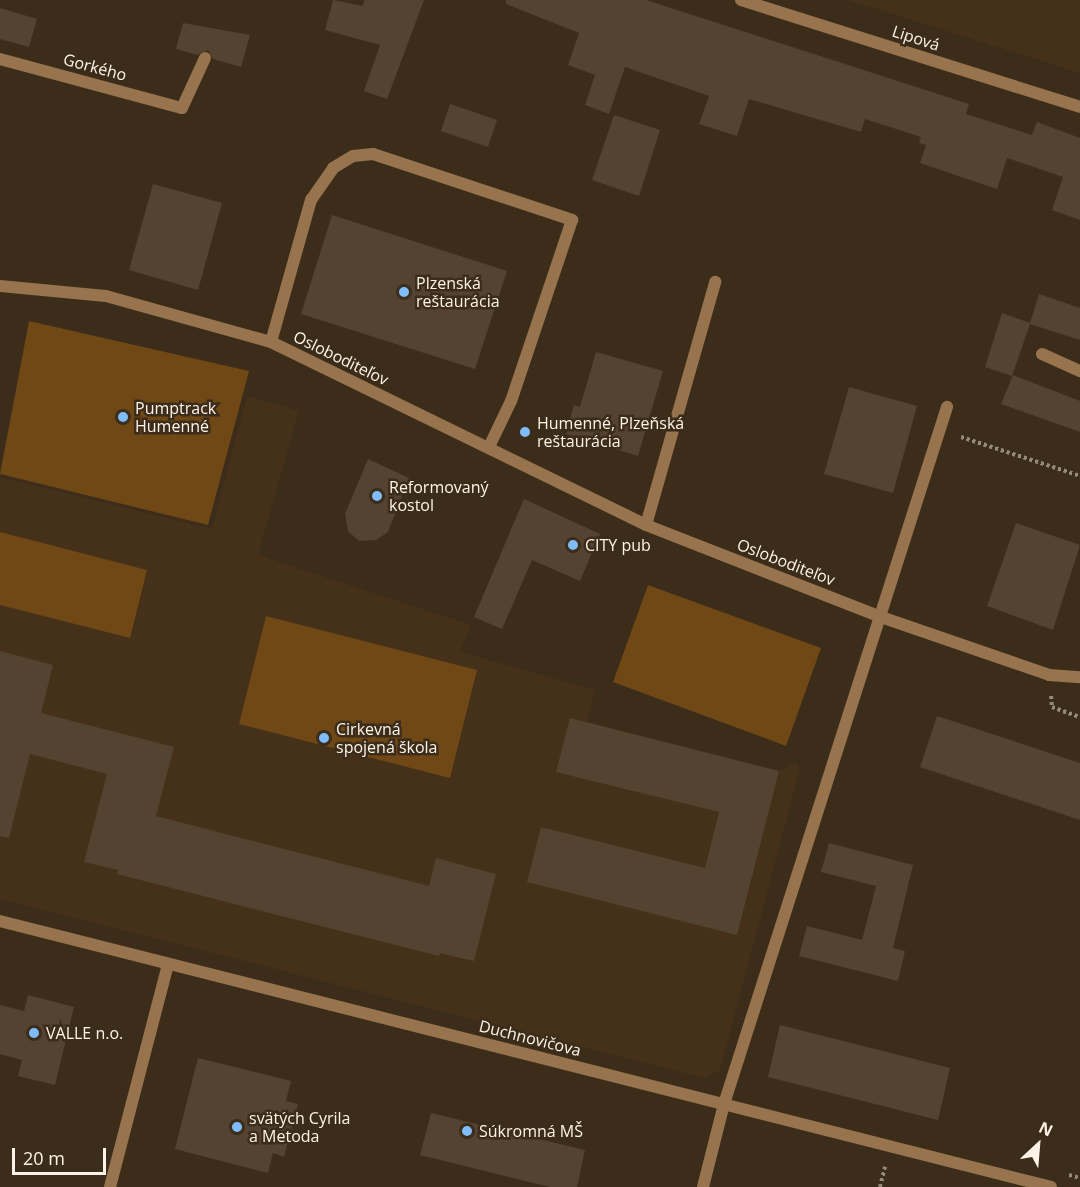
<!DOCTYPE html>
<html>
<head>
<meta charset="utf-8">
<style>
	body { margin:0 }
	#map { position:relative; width:1080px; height:1187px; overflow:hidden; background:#3c2c1a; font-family:"Open Sans",sans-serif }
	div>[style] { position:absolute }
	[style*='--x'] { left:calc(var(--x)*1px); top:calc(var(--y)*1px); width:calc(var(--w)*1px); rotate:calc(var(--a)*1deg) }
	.built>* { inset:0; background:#453119 }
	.green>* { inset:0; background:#6f4815 }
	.building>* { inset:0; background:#544330 }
	.path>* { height:4px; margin-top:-2px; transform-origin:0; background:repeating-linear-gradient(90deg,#978a7b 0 3px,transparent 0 6px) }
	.service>* { height:12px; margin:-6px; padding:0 6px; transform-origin:6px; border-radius:6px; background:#97744d }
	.minor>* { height:12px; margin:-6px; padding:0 6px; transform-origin:6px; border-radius:6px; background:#97744d }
	.dots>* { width:16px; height:16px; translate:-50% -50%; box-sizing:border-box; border:3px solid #3c2c1a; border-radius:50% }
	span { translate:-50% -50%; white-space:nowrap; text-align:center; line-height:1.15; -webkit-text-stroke:5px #3c2c1a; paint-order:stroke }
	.street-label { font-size:16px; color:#fdf3e7 }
	.poi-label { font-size:16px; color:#fdf3e7 }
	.left { translate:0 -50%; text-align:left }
	.north { position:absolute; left:1008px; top:1115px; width:60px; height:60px; -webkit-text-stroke:4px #3c2c1a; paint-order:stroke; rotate:26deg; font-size:16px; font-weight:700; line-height:24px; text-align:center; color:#fdf3e7 }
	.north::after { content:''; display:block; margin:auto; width:21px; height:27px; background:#fdf3e7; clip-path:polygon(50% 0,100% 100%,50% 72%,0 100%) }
	.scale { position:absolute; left:12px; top:1148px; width:94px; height:27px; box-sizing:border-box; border:3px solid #fdf3e7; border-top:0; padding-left:8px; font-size:18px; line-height:21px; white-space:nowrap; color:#fdf3e7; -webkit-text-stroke:4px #3c2c1a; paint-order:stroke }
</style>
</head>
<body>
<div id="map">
	<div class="built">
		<i style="clip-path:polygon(848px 0,1080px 0,1080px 73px)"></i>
		<i style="clip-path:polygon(247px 396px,299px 411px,258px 555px,471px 625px,460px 652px,595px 690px,587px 722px,779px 771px,796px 763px,800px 768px,720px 1070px,704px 1078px,0 899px,0 477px,212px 529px)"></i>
	</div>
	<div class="green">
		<i style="clip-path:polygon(29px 321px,249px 371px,208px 525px,0 474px)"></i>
		<i style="clip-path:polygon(0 532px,147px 570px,130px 638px,0 605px)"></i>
		<i style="clip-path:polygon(648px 585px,821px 648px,786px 746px,613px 682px)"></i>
		<i style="clip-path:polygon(266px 616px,477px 670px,450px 778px,239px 724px)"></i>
	</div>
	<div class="building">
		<i style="clip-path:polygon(333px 0,363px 6px,364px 0,424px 0,387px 99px,364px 91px,380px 45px,325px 30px)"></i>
		<i style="clip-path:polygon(506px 0,646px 0,969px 104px,966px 114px,1032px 135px,1037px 122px,1080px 138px,1080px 220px,1052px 210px,1063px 177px,1007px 158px,997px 189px,920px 163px,926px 145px,919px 143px,921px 137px,865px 119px,861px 132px,749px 99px,737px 136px,699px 124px,709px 96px,625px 67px,609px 114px,585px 105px,595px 75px,568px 65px,579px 33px,506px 4px)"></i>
		<i style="clip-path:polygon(0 8px,37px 19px,29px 47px,0 39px)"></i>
		<i style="clip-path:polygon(183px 23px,250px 35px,241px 67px,213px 59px,208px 50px,197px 55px,176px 49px)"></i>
		<i style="clip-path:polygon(450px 104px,497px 120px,488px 147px,441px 131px)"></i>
		<i style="clip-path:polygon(614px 115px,660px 130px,639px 196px,592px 180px)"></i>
		<i style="clip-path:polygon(153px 184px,222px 203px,198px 290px,129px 270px)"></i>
		<i style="clip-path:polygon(332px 215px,507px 271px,475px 369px,301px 314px)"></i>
		<i style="clip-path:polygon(1039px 294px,1080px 308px,1080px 340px,1030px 324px,1012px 376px,985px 367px,1002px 313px,1030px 323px)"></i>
		<i style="clip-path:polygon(596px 352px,663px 371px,638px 456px,566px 434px,574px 405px,580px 407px)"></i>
		<i style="clip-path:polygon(1013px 375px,1080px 401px,1080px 432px,1001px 404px)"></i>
		<i style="clip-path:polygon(849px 387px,917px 406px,893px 493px,824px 474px)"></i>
		<i style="clip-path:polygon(368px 459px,409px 478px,388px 532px,376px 540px,359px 541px,348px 531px,345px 514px)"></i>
		<i style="clip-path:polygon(524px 499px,600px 534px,580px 581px,532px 560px,502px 629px,474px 617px)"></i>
		<i style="clip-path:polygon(1016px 523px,1080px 545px,1053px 630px,987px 606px)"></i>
		<i style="clip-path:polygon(0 651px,53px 665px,41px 713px,174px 747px,156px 816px,429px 886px,436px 858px,496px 874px,474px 961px,440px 953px,439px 956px,117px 874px,118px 870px,84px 862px,107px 774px,30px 754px,9px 838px,0 836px)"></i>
		<i style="clip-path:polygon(937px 716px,1080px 763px,1080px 820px,920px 767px)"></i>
		<i style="clip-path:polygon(570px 718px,779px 771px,737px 935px,527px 882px,541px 827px,705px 868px,719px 812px,556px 772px)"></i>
		<i style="clip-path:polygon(829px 843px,913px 865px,893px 948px,905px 951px,898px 981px,799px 956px,807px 926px,862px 940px,876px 886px,821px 872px)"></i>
		<i style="clip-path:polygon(28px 995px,74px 1007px,55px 1085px,18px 1076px,22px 1060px,0 1054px,0 1005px,24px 1011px)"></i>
		<i style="clip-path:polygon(780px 1025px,950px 1068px,938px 1120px,768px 1077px)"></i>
		<i style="clip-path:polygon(198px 1058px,291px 1081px,286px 1101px,298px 1104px,284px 1157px,273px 1153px,268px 1173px,175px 1149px)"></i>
		<i style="clip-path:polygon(431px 1113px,585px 1150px,577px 1187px,550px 1187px,420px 1155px)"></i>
	</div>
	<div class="path">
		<i style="--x:961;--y:437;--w:125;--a:18.1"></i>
		<i style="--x:1051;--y:696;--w:11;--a:85"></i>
		<i style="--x:1052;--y:707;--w:30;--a:20"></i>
		<i style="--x:1069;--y:1175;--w:11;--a:15"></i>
		<i style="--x:880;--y:1187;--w:21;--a:-76"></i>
	</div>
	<div class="service">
		<i style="--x:182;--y:108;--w:55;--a:-65.3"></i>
		<i style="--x:271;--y:342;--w:148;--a:-74.3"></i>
		<i style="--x:311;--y:200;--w:39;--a:-55"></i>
		<i style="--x:333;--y:168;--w:23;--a:-31"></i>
		<i style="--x:353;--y:156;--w:20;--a:-6"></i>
		<i style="--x:373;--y:154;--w:210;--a:18.3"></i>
		<i style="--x:572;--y:220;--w:191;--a:108.6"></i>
		<i style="--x:511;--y:401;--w:51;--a:115.6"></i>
		<i style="--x:1042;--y:354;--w:42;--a:24.1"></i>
		<i style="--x:646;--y:525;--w:253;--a:-74.1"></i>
		<i style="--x:110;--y:1187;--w:230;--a:-75.4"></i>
		<i style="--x:703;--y:1187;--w:86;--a:-75.8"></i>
		<i style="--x:724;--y:1104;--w:732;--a:-72.26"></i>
	</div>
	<div class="minor">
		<i style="--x:741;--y:0;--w:355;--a:17.5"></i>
		<i style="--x:0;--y:59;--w:188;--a:15.1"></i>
		<i style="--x:0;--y:286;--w:106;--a:5.4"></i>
		<i style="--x:106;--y:296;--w:171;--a:15.6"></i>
		<i style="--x:271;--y:342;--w:417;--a:26"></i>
		<i style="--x:646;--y:525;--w:252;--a:21.4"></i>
		<i style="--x:881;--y:617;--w:178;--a:19"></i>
		<i style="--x:1049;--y:675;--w:31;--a:4"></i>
		<i style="--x:0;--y:921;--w:1084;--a:14.2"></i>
	</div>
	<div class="dots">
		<i style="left:404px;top:292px;background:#7fbdfa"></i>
		<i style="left:123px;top:417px;background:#7fbdfa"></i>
		<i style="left:525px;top:432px;background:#7fbdfa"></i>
		<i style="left:377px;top:496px;background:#7fbdfa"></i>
		<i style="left:573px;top:545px;background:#7fbdfa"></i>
		<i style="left:324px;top:738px;background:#7fbdfa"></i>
		<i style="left:34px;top:1033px;background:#7fbdfa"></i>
		<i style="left:237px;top:1127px;background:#7fbdfa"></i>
		<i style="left:467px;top:1131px;background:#7fbdfa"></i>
	</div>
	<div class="street-label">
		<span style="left:916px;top:38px;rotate:18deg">Lipová</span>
		<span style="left:95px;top:67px;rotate:15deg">Gorkého</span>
		<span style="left:341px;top:358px;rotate:26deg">Osloboditeľov</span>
		<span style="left:786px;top:562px;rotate:21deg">Osloboditeľov</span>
		<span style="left:530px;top:1038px;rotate:14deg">Duchnovičova</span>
	</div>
	<div class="poi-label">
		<span class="left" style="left:416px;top:292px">Plzenská<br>reštaurácia</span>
		<span class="left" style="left:135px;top:417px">Pumptrack<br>Humenné</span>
		<span class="left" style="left:537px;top:432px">Humenné, Plzeňská<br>reštaurácia</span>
		<span class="left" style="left:389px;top:496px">Reformovaný<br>kostol</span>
		<span class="left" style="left:585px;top:545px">CITY pub</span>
		<span class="left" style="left:336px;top:738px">Cirkevná<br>spojená škola</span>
		<span class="left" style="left:46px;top:1033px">VALLE n.o.</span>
		<span class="left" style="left:249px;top:1127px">svätých Cyrila<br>a Metoda</span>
		<span class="left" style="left:479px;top:1131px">Súkromná MŠ</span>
	</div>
	<div class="north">N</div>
	<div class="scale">20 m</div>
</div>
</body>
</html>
